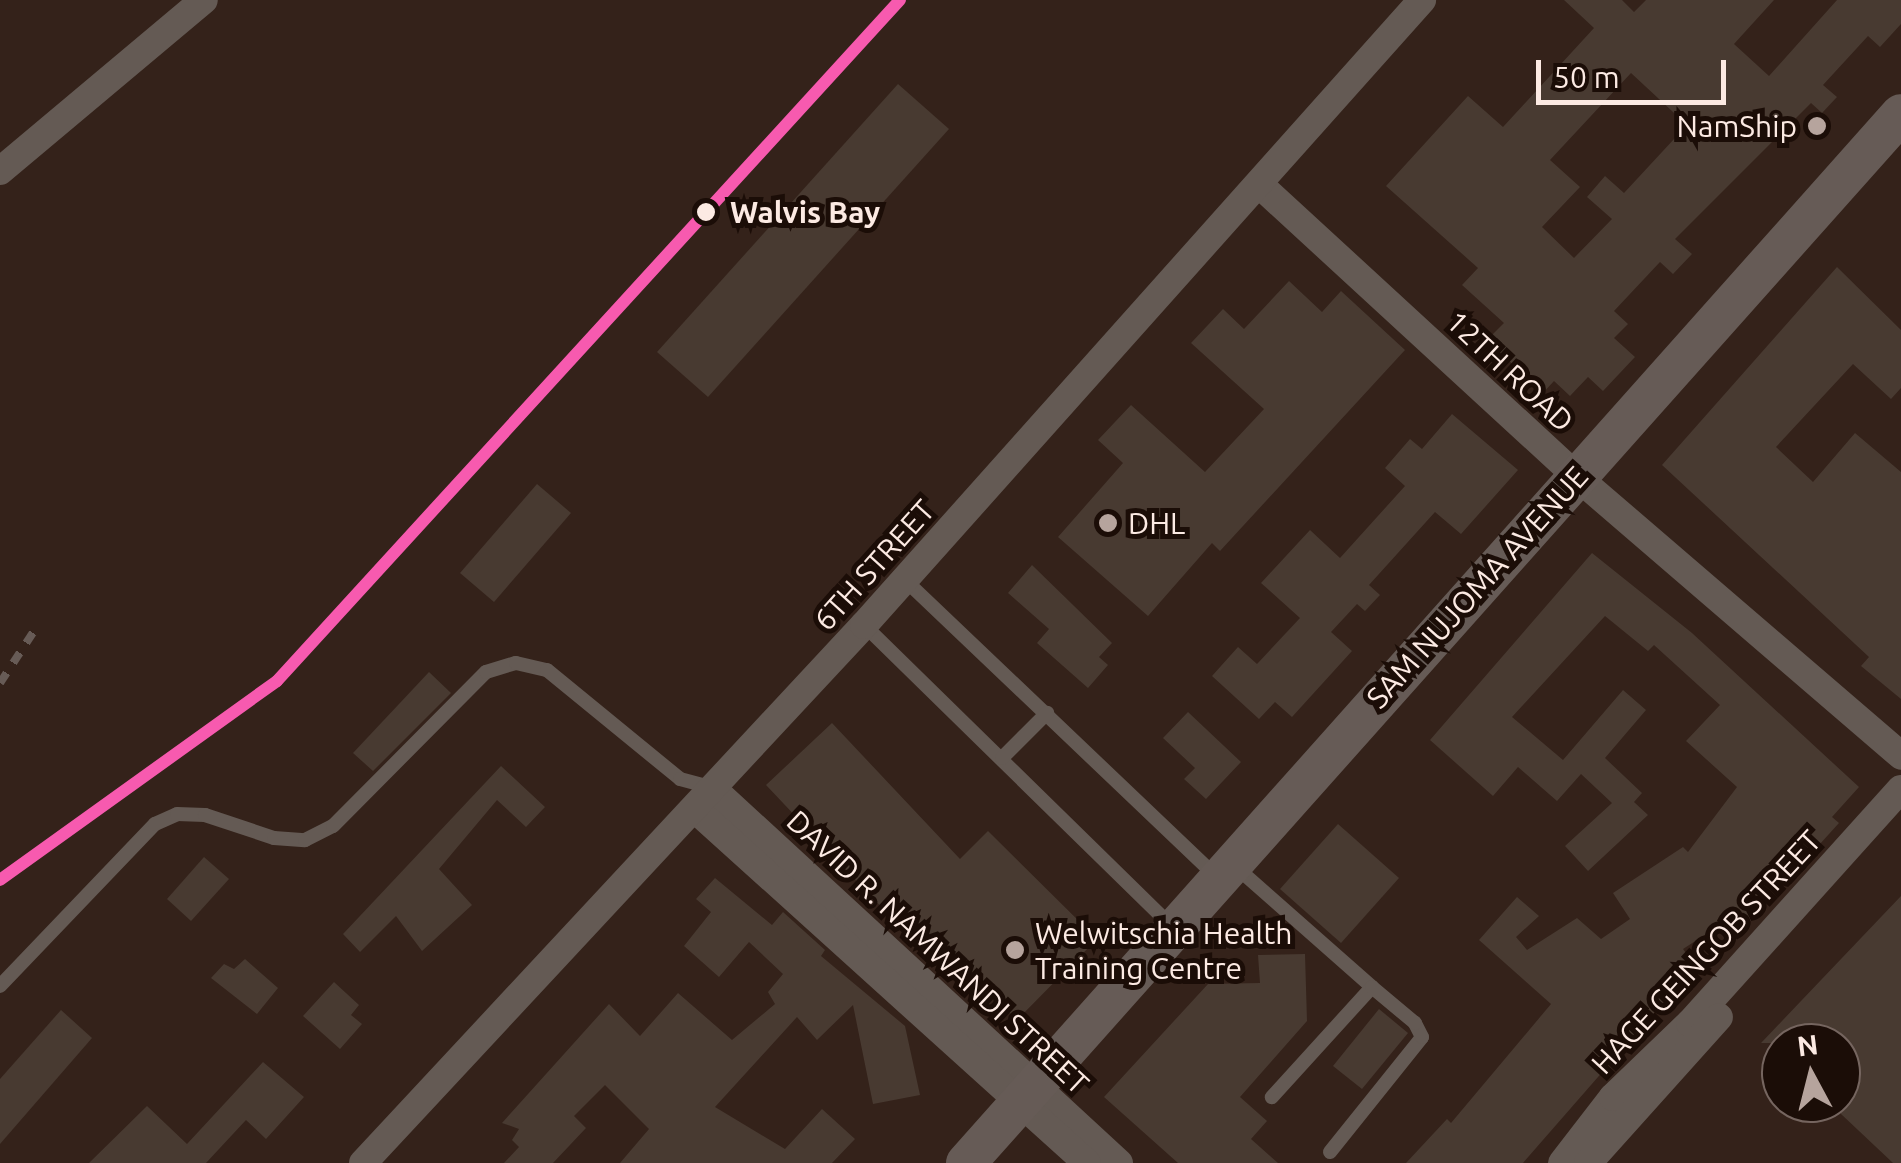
<!DOCTYPE html>
<html>
<head>
<meta charset="utf-8">
<style>
	body { margin:0 }
	#map { position:relative; width:1901px; height:1163px; overflow:hidden; background:#34221a; font-family:Ubuntu,sans-serif }
	div>[style] { position:absolute }
	[style*='--x'] { left:calc(var(--x)*1px); top:calc(var(--y)*1px); width:calc(var(--w)*1px); rotate:calc(var(--a)*1deg) }
	.building>* { inset:0; background:#483a31 }
	.service>* { height:14px; margin:-7px; padding:0 7px; transform-origin:7px; border-radius:7px; background:#645a54 }
	.minor>* { height:28px; margin:-14px; padding:0 14px; transform-origin:14px; border-radius:14px; background:#645a54 }
	.secondary>* { height:40px; margin:-20px; padding:0 20px; transform-origin:20px; border-radius:20px; background:#665b56 }
	.rail>* { height:8px; margin-top:-4px; transform-origin:0; background:repeating-linear-gradient(90deg,#675b56 0 12px,transparent 0 24px) }
	.rail-1>* { height:12px; margin:-6px; padding:0 6px; transform-origin:6px; border-radius:6px; background:#f75aaf }
	.dots>* { width:28px; height:28px; translate:-50% -50%; box-sizing:border-box; border:5px solid #1b0d07; border-radius:50% }
	span { translate:-50% -50%; white-space:nowrap; text-align:center; line-height:1.15; -webkit-text-stroke:10px #1b0d07; paint-order:stroke }
	.poi-label { font-size:30px; color:#fceae3 }
	.right { translate:-100% -50%; text-align:right }
	.left { translate:0 -50%; text-align:left }
	.stop-label { font-size:30px; color:#fceae3; font-weight:700 }
	.street-label { font-size:30px; color:#fceae3 }
	.north { position:absolute; left:1761px; top:1023px; width:100px; height:100px; box-sizing:border-box; background:#1b0d07; border:2px solid #75655f; border-radius:50%; rotate:353deg; font-size:28px; font-weight:700; line-height:40px; text-align:center; color:#fceae3 }
	.north::after { content:''; display:block; margin:auto; width:35px; height:45px; background:#b6a49d; clip-path:polygon(50% 0,100% 100%,50% 72%,0 100%) }
	.scale { position:absolute; left:1536px; top:60px; width:190px; height:45px; box-sizing:border-box; border:5px solid #fceae3; border-top:0; padding-left:12px; font-size:30px; line-height:35px; white-space:nowrap; color:#fceae3; -webkit-text-stroke:8px #1b0d07; paint-order:stroke }
</style>
</head>
<body>
<div id="map">
	<div class="building">
		<i style="clip-path:polygon(evenodd,1564px 0,1622px 0,1634px 12px,1646px 0,1774px 0,1734px 44px,1769px 76px,1837px 0,1901px 0,1901px 24px,1880px 47px,1868px 36px,1823px 85px,1837px 97px,1822px 113px,1811px 103px,1675px 239px,1692px 254px,1673px 274px,1660px 262px,1614px 311px,1628px 324px,1614px 338px,1635px 357px,1603px 391px,1588px 377px,1570px 396px,1554px 381px,1543px 393px,1487px 340px,1504px 323px,1462px 285px,1478px 268px,1386px 186px,1468px 96px,1503px 127px,1594px 28px,1564px 0,1631px 73px,1687px 125px,1624px 193px,1605px 176px,1587px 197px,1612px 219px,1574px 258px,1542px 227px,1580px 187px,1550px 160px,1631px 73px)"></i>
		<i style="clip-path:polygon(898px 84px,949px 129px,708px 397px,657px 352px)"></i>
		<i style="clip-path:polygon(1837px 267px,1901px 330px,1901px 388px,1891px 399px,1853px 364px,1776px 447px,1813px 482px,1855px 433px,1901px 472px,1901px 699px,1861px 666px,1869px 657px,1662px 465px)"></i>
		<i style="clip-path:polygon(1289px 281px,1322px 312px,1341px 291px,1405px 350px,1220px 551px,1212px 543px,1148px 616px,1058px 537px,1123px 463px,1098px 440px,1131px 405px,1205px 472px,1264px 409px,1191px 343px,1223px 309px,1244px 329px)"></i>
		<i style="clip-path:polygon(1452px 414px,1518px 470px,1461px 534px,1435px 512px,1369px 585px,1380px 595px,1365px 611px,1357px 604px,1331px 632px,1352px 651px,1292px 717px,1275px 702px,1259px 719px,1212px 676px,1238px 647px,1257px 664px,1300px 618px,1261px 583px,1310px 530px,1340px 558px,1405px 486px,1385px 468px,1410px 439px,1422px 449px)"></i>
		<i style="clip-path:polygon(537px 484px,571px 513px,494px 602px,460px 573px)"></i>
		<i style="clip-path:polygon(1592px 553px,1692px 633px,1859px 787px,1832px 817px,1839px 823px,1743px 929px,1731px 918px,1683px 949px,1692px 961px,1654px 986px,1667px 998px,1523px 1163px,1406px 1163px,1447px 1119px,1451px 1123px,1551px 1004px,1479px 940px,1517px 897px,1539px 916px,1516px 937px,1527px 950px,1577px 918px,1601px 939px,1630px 919px,1613px 893px,1683px 847px,1688px 852px,1737px 787px,1686px 741px,1720px 705px,1654px 645px,1648px 651px,1605px 616px,1512px 717px,1563px 760px,1623px 690px,1646px 710px,1605px 758px,1642px 793px,1634px 802px,1648px 815px,1588px 871px,1565px 846px,1612px 803px,1581px 774px,1557px 801px,1518px 767px,1493px 796px,1430px 740px)"></i>
		<i style="clip-path:polygon(1032px 565px,1112px 643px,1099px 657px,1108px 665px,1088px 688px,1037px 643px,1049px 629px,1008px 593px)"></i>
		<i style="clip-path:polygon(429px 672px,451px 693px,373px 771px,353px 753px)"></i>
		<i style="clip-path:polygon(1188px 712px,1241px 762px,1206px 799px,1184px 779px,1195px 768px,1163px 738px)"></i>
		<i style="clip-path:polygon(832px 723px,960px 859px,988px 831px,1097px 939px,1017px 1020px,897px 902px,886px 912px,766px 785px)"></i>
		<i style="clip-path:polygon(501px 766px,545px 807px,526px 827px,497px 800px,439px 869px,472px 905px,422px 951px,396px 916px,360px 952px,343px 934px)"></i>
		<i style="clip-path:polygon(1338px 824px,1399px 878px,1341px 943px,1280px 889px)"></i>
		<i style="clip-path:polygon(204px 857px,229px 879px,191px 921px,167px 899px)"></i>
		<i style="clip-path:polygon(715px 878px,772px 925px,783px 912px,825px 950px,821px 956px,905px 1026px,920px 1095px,873px 1104px,853px 1005px,817px 1040px,797px 1017px,715px 1107px,785px 1149px,822px 1109px,855px 1139px,832px 1163px,620px 1163px,649px 1129px,605px 1085px,574px 1116px,586px 1128px,553px 1163px,504px 1163px,519px 1147px,512px 1140px,519px 1129px,502px 1123px,609px 1004px,640px 1036px,678px 993px,732px 1040px,775px 1004px,768px 992px,783px 974px,749px 942px,719px 977px,684px 946px,711px 912px,696px 899px)"></i>
		<i style="clip-path:polygon(1901px 896px,1901px 1163px,1893px 1163px,1841px 1114px,1841px 1043px,1761px 1043px)"></i>
		<i style="clip-path:polygon(1305px 954px,1307px 1021px,1240px 1097px,1267px 1121px,1251px 1139px,1278px 1163px,1178px 1163px,1104px 1097px,1208px 984px,1260px 983px,1258px 955px)"></i>
		<i style="clip-path:polygon(245px 959px,278px 988px,257px 1014px,211px 978px,224px 964px,234px 969px)"></i>
		<i style="clip-path:polygon(334px 982px,359px 1005px,351px 1015px,362px 1024px,340px 1049px,303px 1016px)"></i>
		<i style="clip-path:polygon(1379px 1009px,1408px 1033px,1362px 1089px,1333px 1066px)"></i>
		<i style="clip-path:polygon(61px 1010px,92px 1038px,0 1144px,0 1079px)"></i>
		<i style="clip-path:polygon(263px 1062px,304px 1097px,266px 1139px,246px 1120px,206px 1163px,89px 1163px,147px 1106px,187px 1144px)"></i>
	</div>
	<div class="service">
		<i style="--x:905;--y:580;--w:429;--a:43.6"></i>
		<i style="--x:864;--y:625;--w:431;--a:44.4"></i>
		<i style="--x:1002;--y:758;--w:64;--a:-45"></i>
		<i style="--x:1236;--y:867;--w:181;--a:41.4"></i>
		<i style="--x:1372;--y:987;--w:149;--a:132.3"></i>
		<i style="--x:0;--y:986;--w:224;--a:-46.3"></i>
		<i style="--x:155;--y:824;--w:24;--a:-24"></i>
		<i style="--x:177;--y:814;--w:28;--a:2"></i>
		<i style="--x:205;--y:815;--w:73;--a:18.4"></i>
		<i style="--x:274;--y:838;--w:31;--a:4"></i>
		<i style="--x:305;--y:840;--w:31;--a:-27"></i>
		<i style="--x:333;--y:826;--w:217;--a:-45.2"></i>
		<i style="--x:486;--y:672;--w:31;--a:-17"></i>
		<i style="--x:516;--y:663;--w:32;--a:13"></i>
		<i style="--x:547;--y:670;--w:172;--a:39.3"></i>
		<i style="--x:680;--y:779;--w:34;--a:15"></i>
		<i style="--x:1330;--y:1152;--w:147;--a:-51.3"></i>
		<i style="--x:1422;--y:1037;--w:16;--a:-117"></i>
		<i style="--x:1415;--y:1023;--w:56;--a:-140.1"></i>
	</div>
	<div class="minor">
		<i style="--x:0;--y:171;--w:266;--a:-40"></i>
		<i style="--x:1261;--y:186;--w:428;--a:42.6"></i>
		<i style="--x:1576;--y:476;--w:429;--a:40.7"></i>
		<i style="--x:713;--y:789;--w:552;--a:42.65"></i>
		<i style="--x:695;--y:809;--w:528;--a:42.08"></i>
		<i style="--x:363;--y:1163;--w:735;--a:-47.04"></i>
		<i style="--x:864;--y:625;--w:838;--a:-48.24"></i>
		<i style="--x:1562;--y:1163;--w:83;--a:-52.3"></i>
		<i style="--x:1613;--y:1097;--w:107;--a:-43.9"></i>
		<i style="--x:1690;--y:1023;--w:315;--a:-48"></i>
		<i style="--x:1588;--y:1163;--w:196;--a:-48.1"></i>
	</div>
	<div class="secondary">
		<i style="--x:966;--y:1163;--w:1405;--a:-48.29"></i>
	</div>
	<div class="rail">
		<i style="--x:0;--y:683;--w:69;--a:-56.8"></i>
		<i style="--x:0;--y:880;--w:341;--a:-35.7"></i>
		<i style="--x:277;--y:681;--w:636;--a:-47.42"></i>
	</div>
	<div class="rail-1">
		<i style="--x:0;--y:880;--w:341;--a:-35.7"></i>
		<i style="--x:277;--y:681;--w:923;--a:-47.55"></i>
	</div>
	<div class="dots">
		<i style="left:1817px;top:126px;background:#b6a49d"></i>
		<i style="left:706px;top:212px;background:#fceae3"></i>
		<i style="left:1108px;top:523px;background:#b6a49d"></i>
		<i style="left:1015px;top:950px;background:#b6a49d"></i>
	</div>
	<div class="poi-label">
		<span class="right" style="left:1797px;top:126px">NamShip</span>
		<span class="left" style="left:1128px;top:523px">DHL</span>
		<span class="left" style="left:1035px;top:950px">Welwitschia Health<br>Training Centre</span>
	</div>
	<div class="stop-label">
		<span class="left" style="left:730px;top:212px">Walvis Bay</span>
	</div>
	<div class="street-label">
		<span style="left:1510px;top:371px;rotate:43deg">12TH ROAD</span>
		<span style="left:874px;top:565px;rotate:-48deg">6TH STREET</span>
		<span style="left:1477px;top:587px;rotate:-48deg">SAM NUJOMA AVENUE</span>
		<span style="left:938px;top:952px;rotate:43deg">DAVID R. NAMWANDI STREET</span>
		<span style="left:1706px;top:952px;rotate:-47deg">HAGE GEINGOB STREET</span>
	</div>
	<div class="north">N</div>
	<div class="scale">50 m</div>
</div>
</body>
</html>
